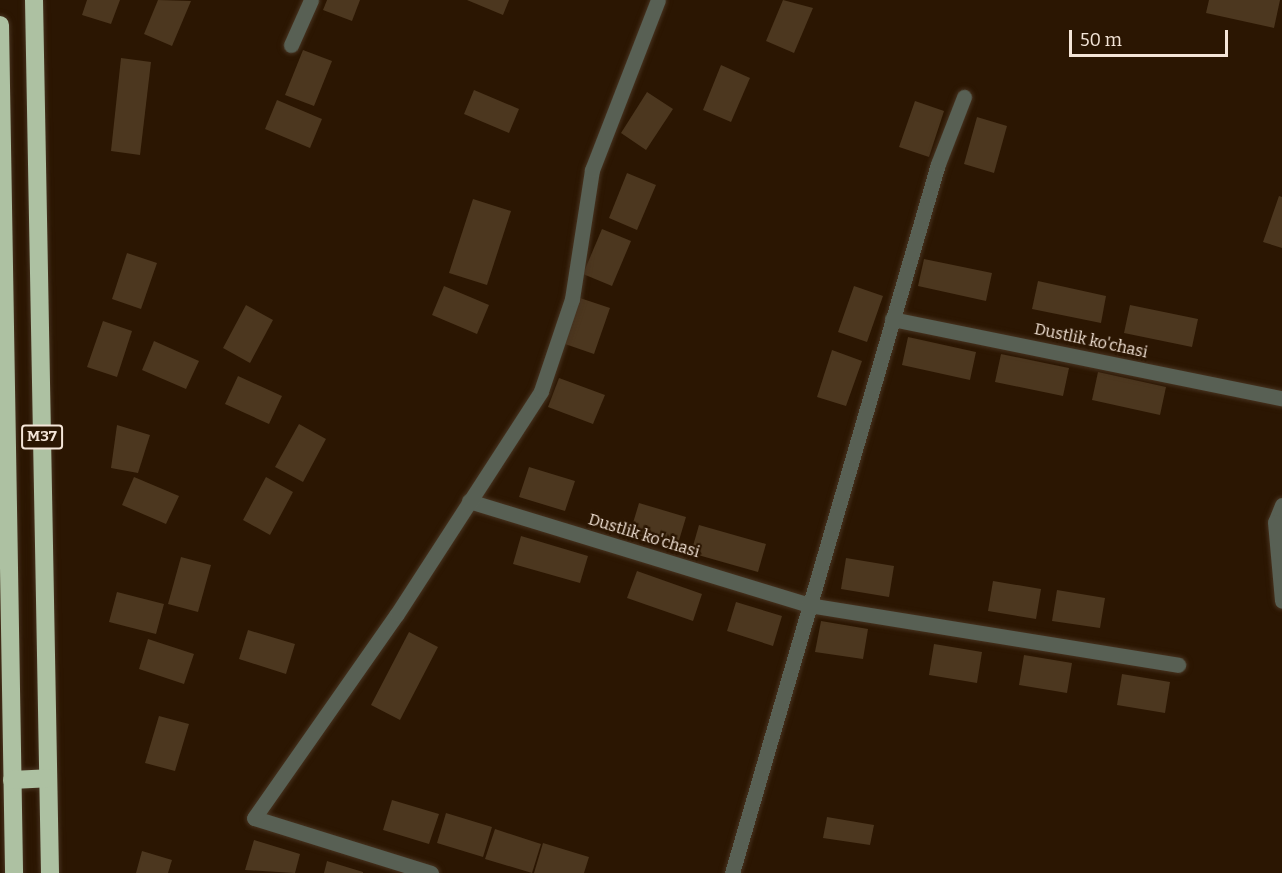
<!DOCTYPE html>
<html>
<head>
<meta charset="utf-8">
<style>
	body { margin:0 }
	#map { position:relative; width:1282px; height:873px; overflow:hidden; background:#2b1602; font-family:Bitter,serif }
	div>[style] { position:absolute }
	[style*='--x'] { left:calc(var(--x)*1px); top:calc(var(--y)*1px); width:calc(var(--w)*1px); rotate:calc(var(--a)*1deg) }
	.building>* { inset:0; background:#4c371f }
	.roads { filter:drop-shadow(0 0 2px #473320) drop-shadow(0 0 2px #473320) }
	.street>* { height:15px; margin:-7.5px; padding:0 7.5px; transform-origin:7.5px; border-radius:7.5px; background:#586054 }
	.highway>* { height:18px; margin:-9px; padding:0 9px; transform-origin:9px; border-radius:9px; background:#adc1a2 }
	span { translate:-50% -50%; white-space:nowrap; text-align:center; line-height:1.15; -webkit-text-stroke:4.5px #2b1602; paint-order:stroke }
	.shield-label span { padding:2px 4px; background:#2b1602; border:2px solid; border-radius:4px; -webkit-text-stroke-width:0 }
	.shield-label { font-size:15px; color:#f4e5d8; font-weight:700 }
	.street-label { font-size:16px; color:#f4e5d8 }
	.scale { position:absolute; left:1069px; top:30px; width:159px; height:27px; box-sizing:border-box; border:3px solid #f4e5d8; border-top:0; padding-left:8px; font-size:18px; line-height:21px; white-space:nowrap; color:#f4e5d8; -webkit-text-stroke:4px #2b1602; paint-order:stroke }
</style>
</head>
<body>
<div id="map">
	<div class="building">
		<i style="clip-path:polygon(87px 0,120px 0,111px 24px,82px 15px)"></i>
		<i style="clip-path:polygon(158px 0,191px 1px,172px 46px,144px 34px)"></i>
		<i style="clip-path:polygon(327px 0,360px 0,352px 21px,323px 10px)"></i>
		<i style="clip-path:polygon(467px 0,509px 0,503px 15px)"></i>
		<i style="clip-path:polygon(783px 0,813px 8px,794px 53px,766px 41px)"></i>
		<i style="clip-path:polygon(1209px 0,1280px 0,1274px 28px,1206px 13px)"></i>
		<i style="clip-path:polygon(303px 50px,332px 61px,314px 106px,285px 95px)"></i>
		<i style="clip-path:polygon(121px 58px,151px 62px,140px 155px,111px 151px)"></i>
		<i style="clip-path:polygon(721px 65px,750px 78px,731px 122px,703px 110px)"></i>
		<i style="clip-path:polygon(474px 90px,519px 109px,509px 133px,464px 114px)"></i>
		<i style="clip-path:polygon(647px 92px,673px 109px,646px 150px,621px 133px)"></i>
		<i style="clip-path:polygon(277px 100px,322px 119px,310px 148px,265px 129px)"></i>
		<i style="clip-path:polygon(915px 101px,944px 111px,929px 157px,899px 147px)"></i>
		<i style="clip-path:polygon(977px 117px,1007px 126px,994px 173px,964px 164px)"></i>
		<i style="clip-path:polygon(627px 173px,656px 185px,637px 230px,609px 218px)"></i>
		<i style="clip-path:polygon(1279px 196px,1282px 197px,1282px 248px,1263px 242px)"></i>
		<i style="clip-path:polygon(473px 199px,511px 211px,487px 285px,449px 273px)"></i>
		<i style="clip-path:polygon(602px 229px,631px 241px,612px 286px,583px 274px)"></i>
		<i style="clip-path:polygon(127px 253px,157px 263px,141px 309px,112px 299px)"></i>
		<i style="clip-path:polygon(924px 259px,992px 273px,986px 301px,918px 286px)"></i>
		<i style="clip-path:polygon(1038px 281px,1106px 296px,1101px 323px,1032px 309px)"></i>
		<i style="clip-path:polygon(444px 286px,489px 305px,477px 334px,432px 315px)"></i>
		<i style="clip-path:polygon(854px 286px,883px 296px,867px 342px,838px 332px)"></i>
		<i style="clip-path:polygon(580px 298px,610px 308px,594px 354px,565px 344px)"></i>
		<i style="clip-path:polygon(246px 305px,273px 320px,250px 363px,223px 348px)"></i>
		<i style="clip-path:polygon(1130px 305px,1198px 319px,1192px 347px,1124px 333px)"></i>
		<i style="clip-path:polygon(103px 321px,132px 331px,117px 377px,87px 367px)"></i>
		<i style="clip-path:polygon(908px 337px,976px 352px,970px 380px,902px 365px)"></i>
		<i style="clip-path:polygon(154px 341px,199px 361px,186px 389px,142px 370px)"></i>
		<i style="clip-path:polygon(832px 350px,862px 361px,846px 406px,817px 397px)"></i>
		<i style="clip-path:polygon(1001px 354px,1069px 368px,1063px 396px,995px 382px)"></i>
		<i style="clip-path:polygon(1098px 372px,1166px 387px,1160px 415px,1092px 400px)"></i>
		<i style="clip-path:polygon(238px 376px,282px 396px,269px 424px,225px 404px)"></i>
		<i style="clip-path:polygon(559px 378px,605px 395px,593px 424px,548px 407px)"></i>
		<i style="clip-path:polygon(299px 424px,326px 439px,303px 482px,275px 467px)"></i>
		<i style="clip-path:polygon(117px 425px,150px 435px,138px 473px,111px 468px)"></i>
		<i style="clip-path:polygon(529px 467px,575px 481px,565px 511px,519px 497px)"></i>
		<i style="clip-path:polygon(134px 477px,179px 496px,166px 524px,122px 505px)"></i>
		<i style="clip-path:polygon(266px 477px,293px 492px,270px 535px,243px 520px)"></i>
		<i style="clip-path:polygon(639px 503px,686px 517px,677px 547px,630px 533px)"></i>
		<i style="clip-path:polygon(699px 525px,766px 544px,758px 572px,691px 553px)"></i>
		<i style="clip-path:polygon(521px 536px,588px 556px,580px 583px,513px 564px)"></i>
		<i style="clip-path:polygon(181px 557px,211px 565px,198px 612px,168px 604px)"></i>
		<i style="clip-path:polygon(846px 558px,894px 566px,889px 597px,841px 589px)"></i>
		<i style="clip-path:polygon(637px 571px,702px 594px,693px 621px,627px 598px)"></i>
		<i style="clip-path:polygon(993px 581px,1041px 589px,1036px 619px,988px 611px)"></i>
		<i style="clip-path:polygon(1057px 590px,1105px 598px,1100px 628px,1052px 621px)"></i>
		<i style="clip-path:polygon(117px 592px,164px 604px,156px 634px,109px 622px)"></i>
		<i style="clip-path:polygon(736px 602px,782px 616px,773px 646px,727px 631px)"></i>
		<i style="clip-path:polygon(821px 621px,868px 629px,863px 659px,815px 652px)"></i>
		<i style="clip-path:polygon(248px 630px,295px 644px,286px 674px,239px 659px)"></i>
		<i style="clip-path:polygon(409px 632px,438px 647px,400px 720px,371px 705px)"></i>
		<i style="clip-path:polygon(148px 639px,194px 654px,184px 684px,139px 669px)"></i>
		<i style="clip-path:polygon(934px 644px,982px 652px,977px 683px,929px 675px)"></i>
		<i style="clip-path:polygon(1024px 655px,1072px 663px,1067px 693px,1019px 685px)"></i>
		<i style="clip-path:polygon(1122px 674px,1170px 682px,1165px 713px,1117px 705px)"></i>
		<i style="clip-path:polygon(159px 716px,189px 724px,175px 771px,145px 763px)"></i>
		<i style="clip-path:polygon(392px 800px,439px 814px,429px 844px,383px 830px)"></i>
		<i style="clip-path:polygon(446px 813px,492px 827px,483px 857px,437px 843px)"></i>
		<i style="clip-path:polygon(827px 817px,874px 825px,870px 845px,823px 838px)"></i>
		<i style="clip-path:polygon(495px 829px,541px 844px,532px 873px,485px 859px)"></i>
		<i style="clip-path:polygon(254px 840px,300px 854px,295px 873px,245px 870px)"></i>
		<i style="clip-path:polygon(543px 843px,589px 857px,584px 873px,534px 873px)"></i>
		<i style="clip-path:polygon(142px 851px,172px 860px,168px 873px,136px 873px)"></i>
		<i style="clip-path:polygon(327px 861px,363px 872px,363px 873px,324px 873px)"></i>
	</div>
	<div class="roads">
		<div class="street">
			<i style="--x:291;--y:45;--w:49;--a:-66"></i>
			<i style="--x:892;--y:319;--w:398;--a:11.5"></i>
			<i style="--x:469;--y:501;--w:356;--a:17"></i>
			<i style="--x:809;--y:605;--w:374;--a:9.2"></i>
			<i style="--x:1282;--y:505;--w:18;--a:112"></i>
			<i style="--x:1275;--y:522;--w:79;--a:84.9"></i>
			<i style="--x:431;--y:873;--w:185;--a:-162.7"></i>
			<i style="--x:254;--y:818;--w:249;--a:-55"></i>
			<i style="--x:397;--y:614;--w:265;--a:-57.1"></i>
			<i style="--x:541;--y:391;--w:97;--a:-71.4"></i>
			<i style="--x:572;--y:299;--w:131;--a:-81.2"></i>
			<i style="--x:592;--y:170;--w:182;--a:-68.8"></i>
			<i style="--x:732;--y:873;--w:738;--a:-73.8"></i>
			<i style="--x:938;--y:164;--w:72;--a:-68.8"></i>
		</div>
		<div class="highway">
			<i style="--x:34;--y:0;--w:873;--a:88.95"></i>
			<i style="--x:0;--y:25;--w:848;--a:89.05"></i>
			<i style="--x:12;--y:780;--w:35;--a:-3"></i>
		</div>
	</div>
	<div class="shield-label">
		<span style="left:42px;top:437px">M37</span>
	</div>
	<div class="street-label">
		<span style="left:1091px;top:341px;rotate:12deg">Dustlik ko'chasi</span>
		<span style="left:644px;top:536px;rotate:17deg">Dustlik ko'chasi</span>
	</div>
	<div class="scale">50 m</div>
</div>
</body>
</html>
